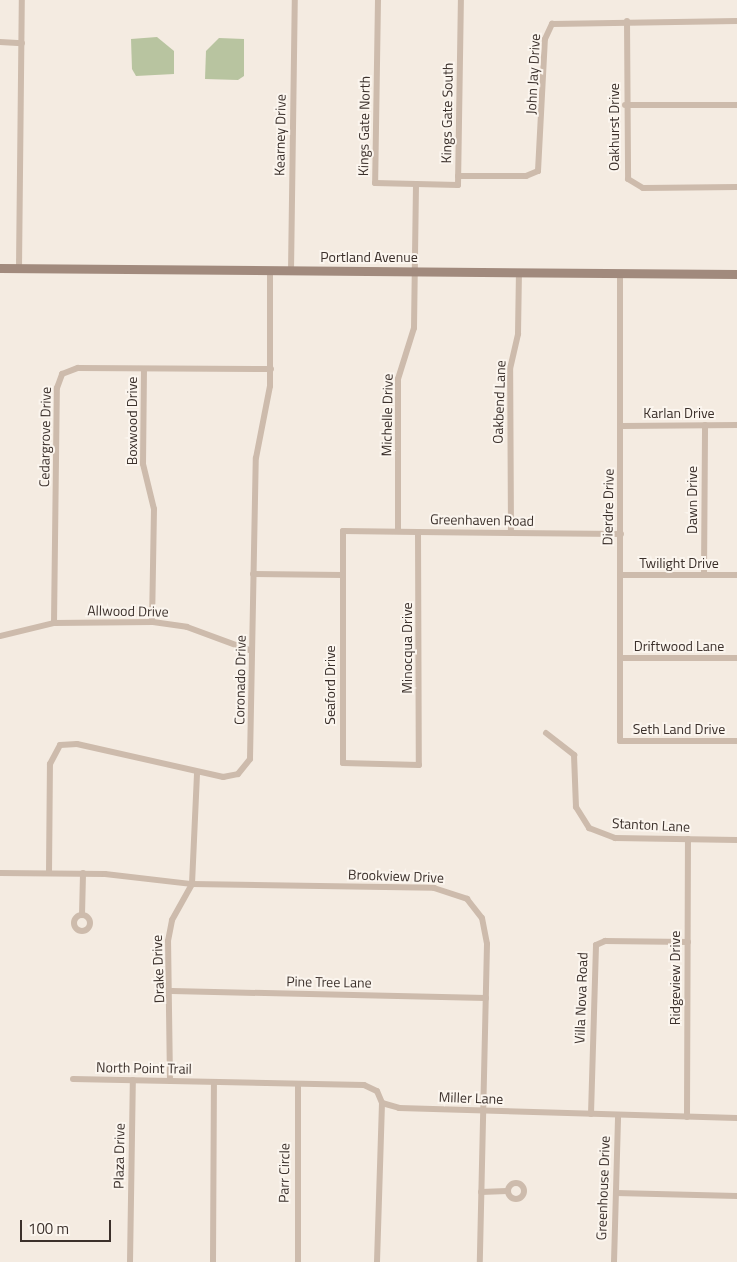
<!DOCTYPE html>
<html>
<head>
<meta charset="utf-8">
<style>
	body { margin:0 }
	#map { position:relative; width:737px; height:1262px; overflow:hidden; background:#f4ebe1; font-family:"Titillium Web",sans-serif }
	div>[style] { position:absolute }
	[style*='--x'] { left:calc(var(--x)*1px); top:calc(var(--y)*1px); width:calc(var(--w)*1px); rotate:calc(var(--a)*1deg) }
	.green>* { inset:0; background:#b8c4a0 }
	.street>* { height:6px; margin:-3px; padding:0 3px; transform-origin:3px; border-radius:3px; background:#cdbbac }
	.street>.ring { margin:-3px; padding:0; box-sizing:content-box; background:none; border:6px solid #cdbbac; border-radius:50% }
	.secondary>* { height:9px; margin:-4.5px; padding:0 4.5px; transform-origin:4.5px; border-radius:4.5px; background:#a18a7d }
	span { translate:-50% -50%; white-space:nowrap; text-align:center; line-height:1.15; -webkit-text-stroke:4px #fbf5ee; paint-order:stroke }
	.street-label { font-size:14px; color:#3b302b }
	.scale { position:absolute; left:20px; top:1220px; width:91px; height:22px; box-sizing:border-box; border:2px solid #3b302b; border-top:0; padding-left:6px; font-size:15px; line-height:18px; white-space:nowrap; color:#3b302b; -webkit-text-stroke:4px #fbf5ee; paint-order:stroke }
</style>
</head>
<body>
<div id="map">
	<div class="green">
		<i style="clip-path:polygon(157px 37px,174px 51px,174px 74px,136px 76px,132px 69px,131px 39px)"></i>
		<i style="clip-path:polygon(219px 38px,244px 39px,244px 76px,238px 80px,205px 79px,206px 51px)"></i>
	</div>
	<div class="street">
		<i style="--x:378;--y:0;--w:183;--a:90.9"></i>
		<i style="--x:375;--y:183;--w:83;--a:1.4"></i>
		<i style="--x:458;--y:185;--w:185;--a:-89.1"></i>
		<i style="--x:627;--y:21;--w:158;--a:89.6"></i>
		<i style="--x:628;--y:179;--w:17;--a:31"></i>
		<i style="--x:643;--y:188;--w:94;--a:-0.6"></i>
		<i style="--x:0;--y:42;--w:22;--a:3"></i>
		<i style="--x:625;--y:105;--w:112;--a:0"></i>
		<i style="--x:458;--y:176;--w:68;--a:0"></i>
		<i style="--x:526;--y:176;--w:13;--a:-23"></i>
		<i style="--x:538;--y:171;--w:132;--a:-87"></i>
		<i style="--x:545;--y:39;--w:17;--a:-65"></i>
		<i style="--x:552;--y:24;--w:185;--a:-0.9"></i>
		<i style="--x:19;--y:268;--w:268;--a:-89.4"></i>
		<i style="--x:291;--y:271;--w:271;--a:-89.2"></i>
		<i style="--x:620;--y:273;--w:468;--a:90"></i>
		<i style="--x:620;--y:741;--w:117;--a:0"></i>
		<i style="--x:144;--y:369;--w:95;--a:90.6"></i>
		<i style="--x:143;--y:464;--w:46;--a:76.3"></i>
		<i style="--x:154;--y:509;--w:113;--a:91"></i>
		<i style="--x:622;--y:426;--w:115;--a:-0.5"></i>
		<i style="--x:398;--y:531;--w:152;--a:-90"></i>
		<i style="--x:398;--y:379;--w:53;--a:-72.6"></i>
		<i style="--x:414;--y:328;--w:144;--a:-89.2"></i>
		<i style="--x:418;--y:532;--w:233;--a:89.8"></i>
		<i style="--x:419;--y:765;--w:76;--a:-178.5"></i>
		<i style="--x:343;--y:763;--w:232;--a:-90"></i>
		<i style="--x:343;--y:531;--w:75;--a:0.8"></i>
		<i style="--x:418;--y:532;--w:93;--a:0.6"></i>
		<i style="--x:511;--y:533;--w:110;--a:0.5"></i>
		<i style="--x:511;--y:533;--w:164;--a:-90.3"></i>
		<i style="--x:510;--y:369;--w:36;--a:-77"></i>
		<i style="--x:518;--y:334;--w:62;--a:-89.1"></i>
		<i style="--x:253;--y:574;--w:89;--a:0.6"></i>
		<i style="--x:620;--y:575;--w:117;--a:0"></i>
		<i style="--x:704;--y:575;--w:150;--a:-89.6"></i>
		<i style="--x:54;--y:623;--w:235;--a:-89.3"></i>
		<i style="--x:57;--y:388;--w:15;--a:-70"></i>
		<i style="--x:62;--y:374;--w:17;--a:-21"></i>
		<i style="--x:78;--y:368;--w:193;--a:0.3"></i>
		<i style="--x:0;--y:636;--w:56;--a:-13.5"></i>
		<i style="--x:54;--y:623;--w:99;--a:-0.6"></i>
		<i style="--x:153;--y:622;--w:34;--a:8"></i>
		<i style="--x:187;--y:627;--w:69;--a:20.3"></i>
		<i style="--x:620;--y:658;--w:117;--a:0"></i>
		<i style="--x:546;--y:733;--w:36;--a:38"></i>
		<i style="--x:574;--y:755;--w:52;--a:87.8"></i>
		<i style="--x:576;--y:807;--w:25;--a:58"></i>
		<i style="--x:589;--y:828;--w:28;--a:21"></i>
		<i style="--x:615;--y:838;--w:122;--a:0.9"></i>
		<i style="--x:0;--y:873;--w:105;--a:0.5"></i>
		<i style="--x:105;--y:874;--w:88;--a:6.6"></i>
		<i style="--x:192;--y:884;--w:242;--a:0.9"></i>
		<i style="--x:434;--y:888;--w:35;--a:18"></i>
		<i style="--x:467;--y:899;--w:24;--a:52"></i>
		<i style="--x:482;--y:918;--w:26;--a:79"></i>
		<i style="--x:487;--y:944;--w:318;--a:91.3"></i>
		<i style="--x:49;--y:873;--w:109;--a:-89.5"></i>
		<i style="--x:50;--y:764;--w:21;--a:-62"></i>
		<i style="--x:60;--y:745;--w:17;--a:-3"></i>
		<i style="--x:77;--y:744;--w:150;--a:12.7"></i>
		<i style="--x:223;--y:777;--w:15;--a:-11"></i>
		<i style="--x:238;--y:774;--w:19;--a:-51"></i>
		<i style="--x:250;--y:759;--w:301;--a:-88.9"></i>
		<i style="--x:256;--y:458;--w:73;--a:-79"></i>
		<i style="--x:270;--y:386;--w:115;--a:-90"></i>
		<i class="ring" style="left:74px;top:915px;width:10px;height:10px"></i>
		<i style="--x:82;--y:915;--w:42;--a:-88.6"></i>
		<i style="--x:172;--y:991;--w:314;--a:1.3"></i>
		<i style="--x:73;--y:1079;--w:291;--a:1.2"></i>
		<i style="--x:364;--y:1085;--w:14;--a:25"></i>
		<i style="--x:377;--y:1091;--w:13;--a:67"></i>
		<i style="--x:382;--y:1103;--w:18;--a:16"></i>
		<i style="--x:399;--y:1108;--w:338;--a:1.7"></i>
		<i style="--x:170;--y:1081;--w:140;--a:-90.8"></i>
		<i style="--x:168;--y:941;--w:21;--a:-79"></i>
		<i style="--x:172;--y:920;--w:41;--a:-60.9"></i>
		<i style="--x:192;--y:884;--w:111;--a:-87.4"></i>
		<i style="--x:591;--y:1114;--w:169;--a:-88.3"></i>
		<i style="--x:596;--y:945;--w:10;--a:-24"></i>
		<i style="--x:605;--y:941;--w:83;--a:0.7"></i>
		<i style="--x:687;--y:1117;--w:278;--a:-89.8"></i>
		<i class="ring" style="left:508px;top:1183px;width:10px;height:10px"></i>
		<i style="--x:481;--y:1192;--w:26;--a:-2"></i>
		<i style="--x:616;--y:1193;--w:121;--a:1.4"></i>
		<i style="--x:130;--y:1262;--w:182;--a:-89.1"></i>
		<i style="--x:213;--y:1262;--w:180;--a:-89.7"></i>
		<i style="--x:298;--y:1262;--w:178;--a:-90"></i>
		<i style="--x:377;--y:1262;--w:159;--a:-88.2"></i>
		<i style="--x:614;--y:1262;--w:147;--a:-88.4"></i>
	</div>
	<div class="secondary">
		<i style="--x:0;--y:268;--w:737;--a:0.47"></i>
	</div>
	<div class="street-label">
		<span style="left:533px;top:74px;rotate:-87deg">John Jay Drive</span>
		<span style="left:447px;top:113px;rotate:-89deg">Kings Gate South</span>
		<span style="left:364px;top:126px;rotate:-89deg">Kings Gate North</span>
		<span style="left:614px;top:127px;rotate:-90deg">Oakhurst Drive</span>
		<span style="left:280px;top:135px;rotate:-89deg">Kearney Drive</span>
		<span style="left:369px;top:257px">Portland Avenue</span>
		<span style="left:499px;top:402px;rotate:-88deg">Oakbend Lane</span>
		<span style="left:679px;top:413px">Karlan Drive</span>
		<span style="left:387px;top:415px;rotate:-89deg">Michelle Drive</span>
		<span style="left:132px;top:421px;rotate:-90deg">Boxwood Drive</span>
		<span style="left:45px;top:437px;rotate:-89deg">Cedargrove Drive</span>
		<span style="left:692px;top:500px;rotate:-90deg">Dawn Drive</span>
		<span style="left:608px;top:507px;rotate:-89deg">Dierdre Drive</span>
		<span style="left:482px;top:520px;rotate:1deg">Greenhaven Road</span>
		<span style="left:679px;top:563px">Twilight Drive</span>
		<span style="left:128px;top:611px;rotate:1deg">Allwood Drive</span>
		<span style="left:679px;top:646px">Driftwood Lane</span>
		<span style="left:407px;top:648px;rotate:-90deg">Minocqua Drive</span>
		<span style="left:240px;top:680px;rotate:-89deg">Coronado Drive</span>
		<span style="left:330px;top:685px;rotate:-90deg">Seaford Drive</span>
		<span style="left:679px;top:729px">Seth Land Drive</span>
		<span style="left:651px;top:825px;rotate:3deg">Stanton Lane</span>
		<span style="left:396px;top:876px;rotate:2deg">Brookview Drive</span>
		<span style="left:158px;top:969px;rotate:-92deg">Drake Drive</span>
		<span style="left:675px;top:978px;rotate:-90deg">Ridgeview Drive</span>
		<span style="left:329px;top:982px;rotate:1deg">Pine Tree Lane</span>
		<span style="left:581px;top:998px;rotate:-88deg">Villa Nova Road</span>
		<span style="left:144px;top:1068px;rotate:1deg">North Point Trail</span>
		<span style="left:471px;top:1098px;rotate:2deg">Miller Lane</span>
		<span style="left:119px;top:1156px;rotate:-89deg">Plaza Drive</span>
		<span style="left:284px;top:1173px;rotate:-89deg">Parr Circle</span>
		<span style="left:603px;top:1188px;rotate:-88deg">Greenhouse Drive</span>
	</div>
	<div class="scale">100 m</div>
</div>
</body>
</html>
